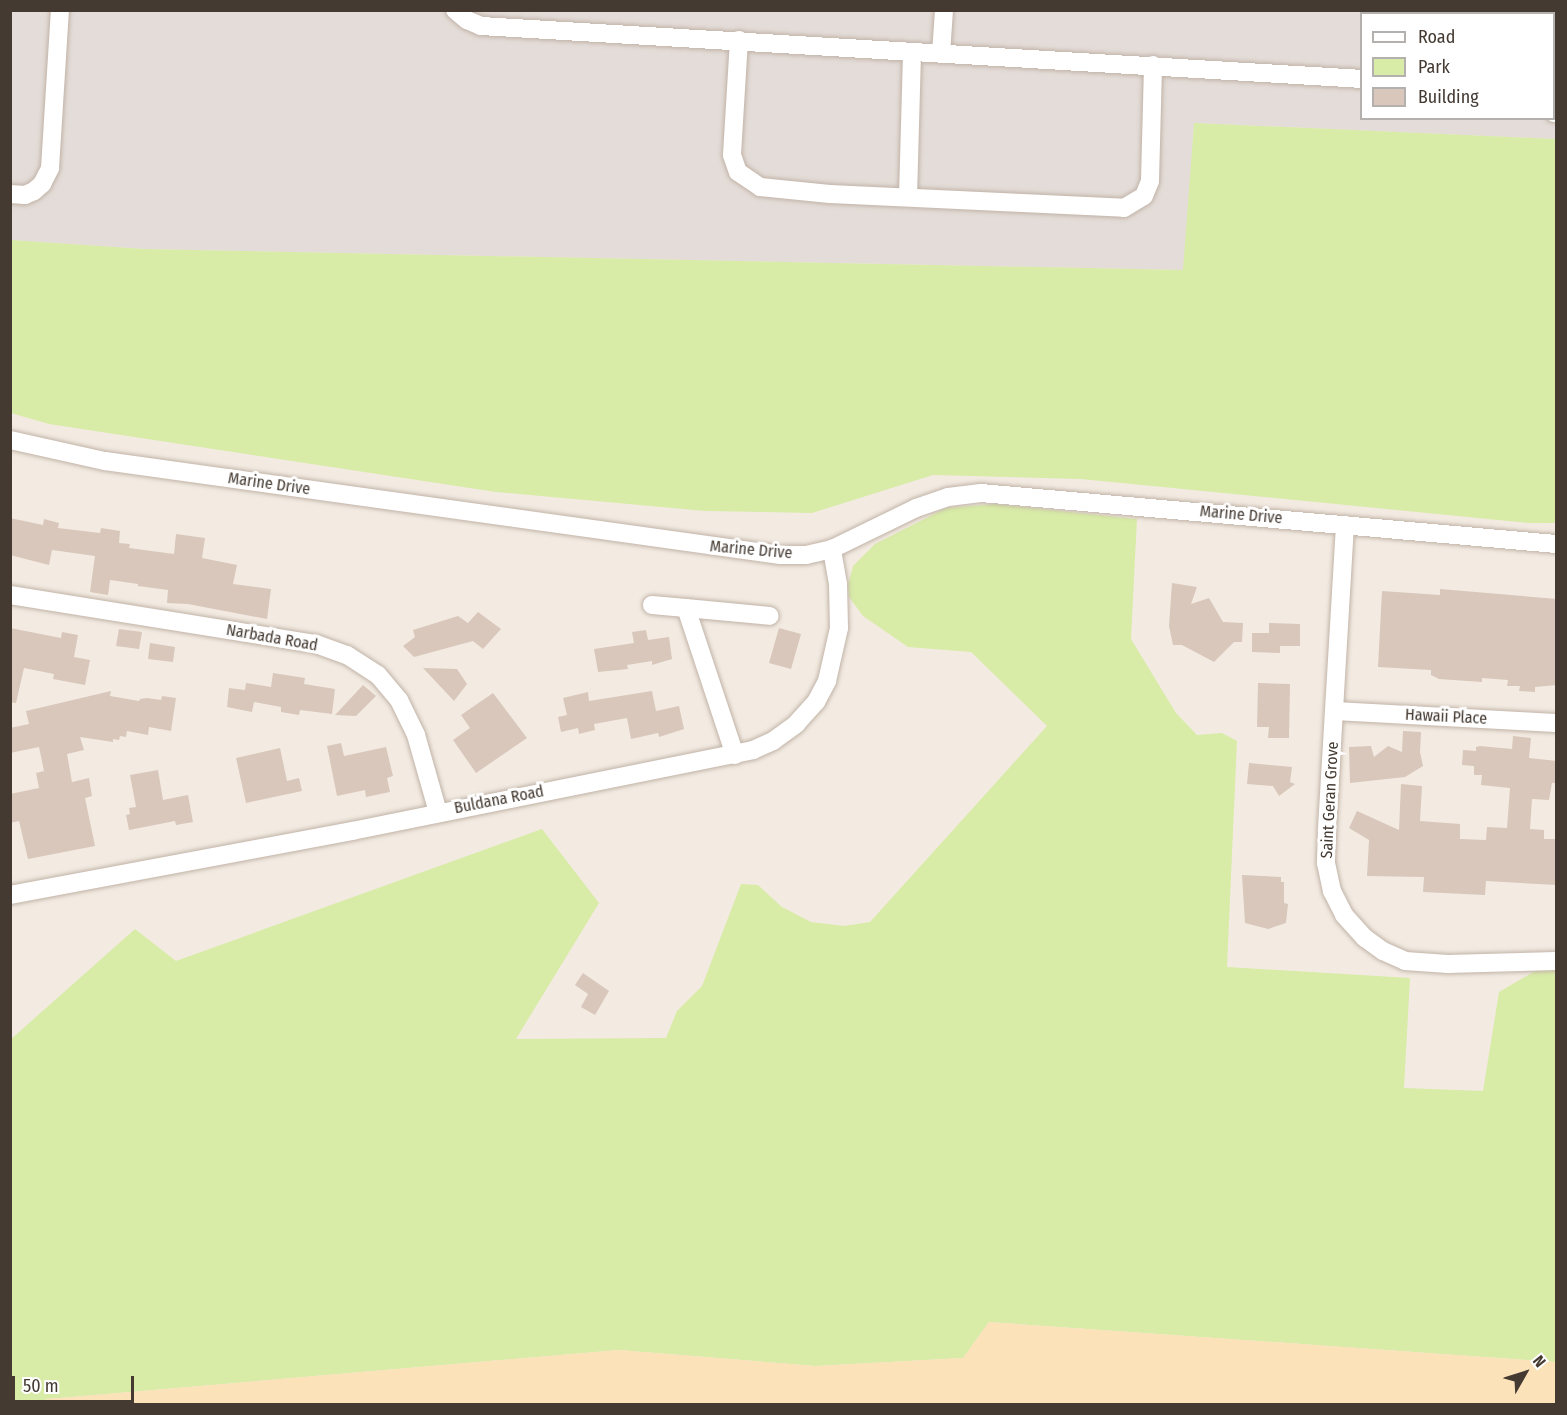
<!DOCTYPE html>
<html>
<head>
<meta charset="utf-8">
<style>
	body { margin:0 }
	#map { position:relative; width:1567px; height:1415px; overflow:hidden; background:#f3ebe2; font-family:"Fira Sans Condensed",sans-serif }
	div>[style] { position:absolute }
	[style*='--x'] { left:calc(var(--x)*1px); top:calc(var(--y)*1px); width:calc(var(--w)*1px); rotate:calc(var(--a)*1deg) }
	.industrial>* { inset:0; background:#e4dcd8 }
	.green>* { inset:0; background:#d8eba7 }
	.sand>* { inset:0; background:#fbe2b9 }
	.building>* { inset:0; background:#d8c7ba }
	.roads { filter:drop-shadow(0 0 2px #c1b3a7) drop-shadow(0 0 2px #c1b3a7) }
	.minor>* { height:18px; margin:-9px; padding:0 9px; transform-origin:9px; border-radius:9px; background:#fff }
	span { translate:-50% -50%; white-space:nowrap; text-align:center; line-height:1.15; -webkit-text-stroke:6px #fff; paint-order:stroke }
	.street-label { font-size:16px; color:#443a32 }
	.frame { position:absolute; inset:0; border:12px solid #443a32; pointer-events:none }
	.legend { position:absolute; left:1360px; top:12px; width:195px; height:108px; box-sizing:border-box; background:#fff; border:2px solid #b4b0ad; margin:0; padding:8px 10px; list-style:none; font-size:18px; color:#443a32 }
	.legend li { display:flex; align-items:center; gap:12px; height:30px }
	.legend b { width:30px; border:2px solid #b4b0ad }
	.north { position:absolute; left:1495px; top:1343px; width:60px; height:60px; -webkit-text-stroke:4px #fff; paint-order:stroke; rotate:51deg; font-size:16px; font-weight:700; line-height:24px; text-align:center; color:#443a32 }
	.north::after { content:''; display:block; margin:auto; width:21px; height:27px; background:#443a32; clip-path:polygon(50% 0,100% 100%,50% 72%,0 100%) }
	.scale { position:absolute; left:12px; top:1376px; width:122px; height:27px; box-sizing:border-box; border:3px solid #443a32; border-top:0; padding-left:8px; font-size:18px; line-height:21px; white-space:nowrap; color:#443a32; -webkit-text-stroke:4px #fff; paint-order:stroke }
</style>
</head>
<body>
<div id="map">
	<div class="industrial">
		<i style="clip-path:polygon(evenodd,10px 11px,1556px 11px,1556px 139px,1194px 123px,1184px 270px,144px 249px,11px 240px,10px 11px,1362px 14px,1554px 14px,1554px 118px,1362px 118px,1362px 14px)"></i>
	</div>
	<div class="green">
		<i style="clip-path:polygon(1194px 123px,1556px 139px,1556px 523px,1529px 523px,1081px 479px,933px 475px,812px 513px,705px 511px,496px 492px,49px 424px,11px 413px,11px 240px,144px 249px,1183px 270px)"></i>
		<i style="clip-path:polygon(994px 504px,1137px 519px,1131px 639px,1176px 713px,1197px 735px,1222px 733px,1237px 741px,1227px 967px,1410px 978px,1404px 1088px,1483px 1091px,1499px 992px,1535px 971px,1556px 970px,1556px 1362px,989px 1322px,963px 1358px,815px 1366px,619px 1350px,48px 1399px,30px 1404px,11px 1404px,10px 1040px,135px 929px,176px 961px,542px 829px,599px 903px,516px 1039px,666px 1038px,677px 1011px,702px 986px,741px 884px,758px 885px,782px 907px,811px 922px,844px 926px,870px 922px,1047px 726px,971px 652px,908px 647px,863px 616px,849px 597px,848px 585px,853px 566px,875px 544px,946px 508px)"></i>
	</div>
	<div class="sand">
		<i style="clip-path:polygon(989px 1322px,1556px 1362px,1556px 1404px,30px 1404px,48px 1399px,619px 1350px,815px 1366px,963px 1358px)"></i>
	</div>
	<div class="building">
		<i style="clip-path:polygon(10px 518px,43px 525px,44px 519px,59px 523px,58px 528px,100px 533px,101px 528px,120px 531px,119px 543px,130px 544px,129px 548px,174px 554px,176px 534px,205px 538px,202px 558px,237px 565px,233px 584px,271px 589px,267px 619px,188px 604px,167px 603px,168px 590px,138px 586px,138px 584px,110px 580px,108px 595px,90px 592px,95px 556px,52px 550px,49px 565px,10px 555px)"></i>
		<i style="clip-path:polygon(1172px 583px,1197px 587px,1191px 604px,1209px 598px,1223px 622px,1243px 623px,1242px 642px,1234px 642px,1214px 662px,1182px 645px,1173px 645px,1169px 626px)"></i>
		<i style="clip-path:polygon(1440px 589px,1557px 599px,1557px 685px,1535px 687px,1535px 692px,1519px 691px,1520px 686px,1507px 686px,1508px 680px,1482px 678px,1482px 682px,1439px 679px,1431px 675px,1431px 670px,1378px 667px,1382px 591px,1440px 595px)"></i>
		<i style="clip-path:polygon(478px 612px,501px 629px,483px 649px,473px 641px,414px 657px,403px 646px,415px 637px,413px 630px,458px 616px,468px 623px)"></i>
		<i style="clip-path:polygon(1269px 623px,1300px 624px,1300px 646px,1280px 646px,1280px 653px,1252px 652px,1252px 633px,1269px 633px)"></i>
		<i style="clip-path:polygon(10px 628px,61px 638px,62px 632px,78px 635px,74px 657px,90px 660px,85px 685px,53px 679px,54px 674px,24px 668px,16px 703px,10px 702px)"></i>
		<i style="clip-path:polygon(779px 628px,801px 634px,791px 669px,769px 663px)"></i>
		<i style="clip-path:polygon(119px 629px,142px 632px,139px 649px,116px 646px)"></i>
		<i style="clip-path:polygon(646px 630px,648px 640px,669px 637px,672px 659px,652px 665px,652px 661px,627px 665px,628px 669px,598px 672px,594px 649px,634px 643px,632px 632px)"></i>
		<i style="clip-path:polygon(150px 643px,175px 647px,173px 662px,148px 659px)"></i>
		<i style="clip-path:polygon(423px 668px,457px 669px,467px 684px,454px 701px)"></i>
		<i style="clip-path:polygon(273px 673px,305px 678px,304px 684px,335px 689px,332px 714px,300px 710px,299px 715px,281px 712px,281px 707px,254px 702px,252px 712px,227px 707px,229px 688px,245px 690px,246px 683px,271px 687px)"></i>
		<i style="clip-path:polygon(1258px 683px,1290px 684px,1289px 738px,1268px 738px,1269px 727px,1257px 727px)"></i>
		<i style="clip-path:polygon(363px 685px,376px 696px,356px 716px,335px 715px)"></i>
		<i style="clip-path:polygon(111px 691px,110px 696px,139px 701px,140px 699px,147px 698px,161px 700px,162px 696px,176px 698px,171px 731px,149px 727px,148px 735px,127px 731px,126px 737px,120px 736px,119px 740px,113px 739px,113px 742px,80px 737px,84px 750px,67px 754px,72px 782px,89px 778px,92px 796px,85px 798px,95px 846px,28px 859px,19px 821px,10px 823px,10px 794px,39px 788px,36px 773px,44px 771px,39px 747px,10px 753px,10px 728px,29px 724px,26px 711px)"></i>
		<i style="clip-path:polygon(652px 691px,656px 711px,679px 706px,684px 729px,659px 737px,658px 733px,631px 739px,627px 718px,594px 724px,595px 730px,579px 734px,578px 728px,561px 732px,558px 717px,567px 715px,563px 698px,588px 692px,589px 701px)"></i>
		<i style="clip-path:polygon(493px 693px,527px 738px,476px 773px,453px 740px,470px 728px,461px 715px)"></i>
		<i style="clip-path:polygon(1403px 731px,1421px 732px,1420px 752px,1423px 766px,1405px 777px,1350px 783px,1349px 747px,1371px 746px,1374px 757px,1388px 746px,1402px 752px)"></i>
		<i style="clip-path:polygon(1513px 736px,1531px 738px,1529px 758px,1557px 761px,1556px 783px,1552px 783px,1549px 800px,1532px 799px,1530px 829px,1544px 830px,1544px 839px,1557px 839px,1557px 885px,1486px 881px,1485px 895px,1423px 892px,1424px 877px,1367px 876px,1369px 840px,1349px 828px,1357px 811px,1399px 830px,1401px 784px,1422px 786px,1420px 821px,1460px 824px,1460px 839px,1486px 840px,1487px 827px,1507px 828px,1510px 788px,1481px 785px,1482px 775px,1474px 775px,1474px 766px,1462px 765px,1463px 750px,1476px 751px,1476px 747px,1480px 746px,1512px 749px)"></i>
		<i style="clip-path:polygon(341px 743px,344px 756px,386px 747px,393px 776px,387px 778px,390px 792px,366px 797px,365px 790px,337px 796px,327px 746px)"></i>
		<i style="clip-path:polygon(280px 748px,287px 781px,299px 778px,302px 791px,246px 803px,236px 758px)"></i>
		<i style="clip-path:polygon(1249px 763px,1292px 767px,1290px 782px,1295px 784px,1279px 796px,1273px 786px,1247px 784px)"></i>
		<i style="clip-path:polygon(158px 770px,163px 800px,188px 795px,193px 822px,176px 825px,175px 821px,129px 830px,126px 815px,130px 814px,129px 808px,136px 807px,130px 775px)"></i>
		<i style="clip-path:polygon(1242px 875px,1281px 877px,1281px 882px,1284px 882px,1284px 903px,1288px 904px,1286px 923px,1268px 929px,1245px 923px)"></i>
		<i style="clip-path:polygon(583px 973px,609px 991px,595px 1015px,581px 1007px,588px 994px,575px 985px)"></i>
	</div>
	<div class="roads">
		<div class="minor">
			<i style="--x:455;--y:10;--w:16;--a:40"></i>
			<i style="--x:467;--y:20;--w:15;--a:23"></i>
			<i style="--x:481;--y:26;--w:883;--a:3.44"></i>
			<i style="--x:1418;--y:14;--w:4;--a:-90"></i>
			<i style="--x:739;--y:40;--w:115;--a:93.5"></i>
			<i style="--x:732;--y:155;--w:18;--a:71"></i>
			<i style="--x:738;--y:172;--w:27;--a:34"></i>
			<i style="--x:760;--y:187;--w:70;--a:5.7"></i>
			<i style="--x:830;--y:194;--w:294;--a:2.7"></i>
			<i style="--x:1124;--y:208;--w:23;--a:-31"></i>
			<i style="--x:1144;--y:196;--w:16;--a:-68"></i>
			<i style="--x:1150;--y:181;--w:116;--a:-88.5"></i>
			<i style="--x:941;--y:54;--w:44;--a:-86.1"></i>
			<i style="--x:1554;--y:113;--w:2;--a:0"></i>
			<i style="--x:10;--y:194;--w:15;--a:4"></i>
			<i style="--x:25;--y:195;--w:10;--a:-24"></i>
			<i style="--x:34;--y:191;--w:11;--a:-41"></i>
			<i style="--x:42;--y:184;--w:18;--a:-63"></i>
			<i style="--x:50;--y:168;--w:158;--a:-86.4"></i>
			<i style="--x:908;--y:197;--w:145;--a:-88.4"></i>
			<i style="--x:10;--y:440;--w:97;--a:12.5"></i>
			<i style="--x:105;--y:461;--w:682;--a:7.93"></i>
			<i style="--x:780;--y:555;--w:26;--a:0"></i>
			<i style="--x:806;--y:555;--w:27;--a:-13"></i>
			<i style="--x:832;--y:549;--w:93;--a:-26"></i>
			<i style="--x:916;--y:508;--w:34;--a:-19"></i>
			<i style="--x:948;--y:497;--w:33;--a:-7"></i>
			<i style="--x:981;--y:493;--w:577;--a:5.07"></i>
			<i style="--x:1345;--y:525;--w:307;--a:93.4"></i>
			<i style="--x:1327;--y:831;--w:32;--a:92"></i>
			<i style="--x:1326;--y:863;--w:29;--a:78"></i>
			<i style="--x:1332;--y:891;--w:27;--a:63"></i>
			<i style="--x:1344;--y:915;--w:31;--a:48"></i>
			<i style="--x:1365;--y:938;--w:22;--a:36"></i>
			<i style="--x:1383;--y:951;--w:24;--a:24"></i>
			<i style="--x:1405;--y:961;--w:43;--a:4"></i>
			<i style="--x:1448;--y:964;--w:108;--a:-1.6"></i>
			<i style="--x:10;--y:595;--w:310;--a:9.1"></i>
			<i style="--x:316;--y:644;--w:33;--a:20"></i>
			<i style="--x:347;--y:655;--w:37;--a:33"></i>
			<i style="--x:378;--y:675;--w:33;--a:50"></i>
			<i style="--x:399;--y:700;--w:39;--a:64"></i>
			<i style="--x:416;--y:735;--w:80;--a:74.1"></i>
			<i style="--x:652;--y:605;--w:34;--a:5"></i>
			<i style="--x:686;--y:608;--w:155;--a:71.6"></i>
			<i style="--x:686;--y:608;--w:84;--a:5.4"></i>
			<i style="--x:1335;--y:711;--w:221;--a:3.1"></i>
			<i style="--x:10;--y:895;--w:348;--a:-10.6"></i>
			<i style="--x:352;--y:831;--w:409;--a:-11.4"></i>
			<i style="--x:753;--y:750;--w:22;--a:-24"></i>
			<i style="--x:773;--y:741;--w:29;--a:-36"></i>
			<i style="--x:796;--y:724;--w:30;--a:-48"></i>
			<i style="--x:816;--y:702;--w:24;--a:-62"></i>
			<i style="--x:827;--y:681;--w:54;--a:-77.2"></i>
			<i style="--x:839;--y:628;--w:44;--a:-91.3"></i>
			<i style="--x:838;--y:584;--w:36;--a:-100"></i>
		</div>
	</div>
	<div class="street-label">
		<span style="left:269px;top:484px;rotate:8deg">Marine Drive</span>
		<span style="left:1241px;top:515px;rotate:5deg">Marine Drive</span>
		<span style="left:751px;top:550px;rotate:5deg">Marine Drive</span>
		<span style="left:272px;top:638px;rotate:10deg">Narbada Road</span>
		<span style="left:1446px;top:717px;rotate:3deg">Hawaii Place</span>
		<span style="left:499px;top:800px;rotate:-11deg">Buldana Road</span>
		<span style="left:1330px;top:800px;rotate:-87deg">Saint Geran Grove</span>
	</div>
	<div class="frame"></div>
	<ul class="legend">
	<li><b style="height:8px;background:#fff"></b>Road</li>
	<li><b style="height:16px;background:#d8eba7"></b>Park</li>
	<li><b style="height:16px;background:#d8c7ba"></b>Building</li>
	</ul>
	<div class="north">N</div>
	<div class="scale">50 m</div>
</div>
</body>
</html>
